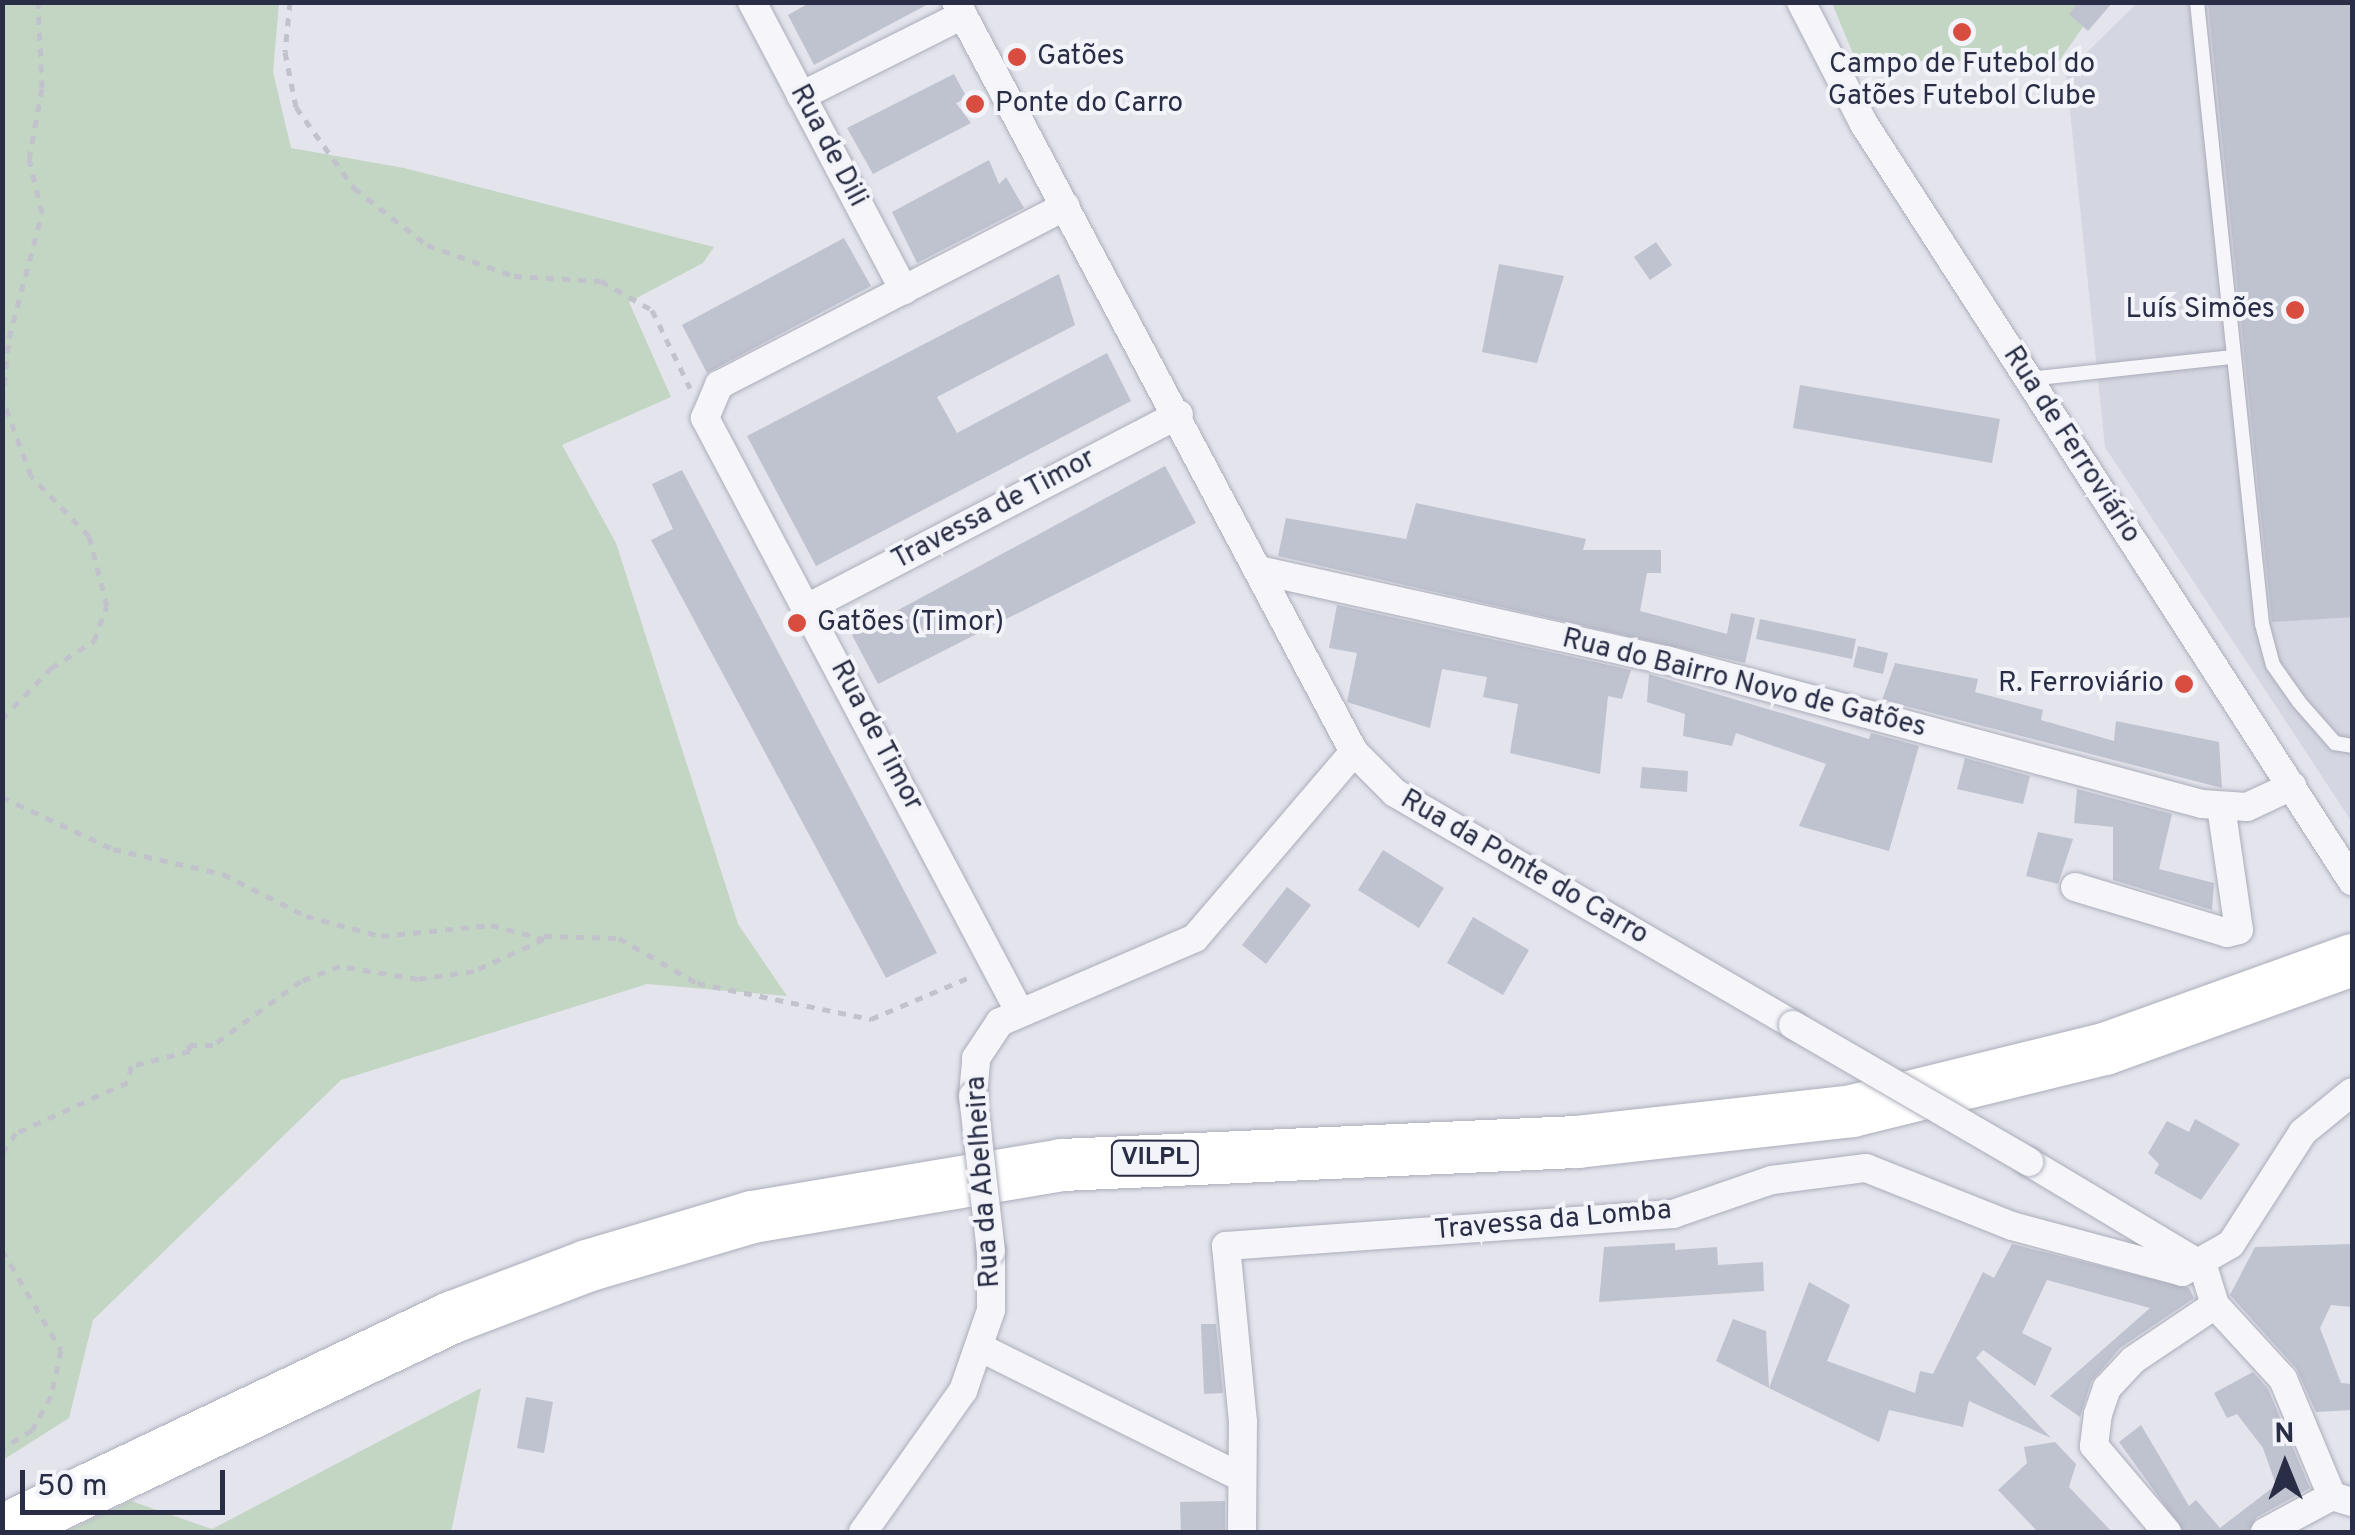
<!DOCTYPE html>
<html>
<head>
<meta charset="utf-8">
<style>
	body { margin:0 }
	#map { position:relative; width:2355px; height:1535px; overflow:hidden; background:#e3e4ec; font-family:Overpass,sans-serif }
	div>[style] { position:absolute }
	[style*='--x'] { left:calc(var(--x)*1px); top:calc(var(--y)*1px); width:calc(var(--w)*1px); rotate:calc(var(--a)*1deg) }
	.built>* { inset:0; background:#d4d6e1 }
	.green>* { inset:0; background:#c3d6c3 }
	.building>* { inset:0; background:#bfc2cf }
	.path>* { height:5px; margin-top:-2.5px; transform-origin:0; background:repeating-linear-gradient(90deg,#c1c2cb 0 8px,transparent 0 16px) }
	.roads { filter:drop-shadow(0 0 2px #abadba) drop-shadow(0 0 2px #abadba) }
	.lane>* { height:14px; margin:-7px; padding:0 7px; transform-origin:7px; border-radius:7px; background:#f6f6fa }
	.street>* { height:28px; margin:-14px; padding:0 14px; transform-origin:14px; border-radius:14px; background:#f6f6fa }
	.highway>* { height:52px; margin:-26px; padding:0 26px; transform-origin:26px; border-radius:26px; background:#fff }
	.bridges { filter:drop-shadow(0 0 2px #abadba) drop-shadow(0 0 2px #abadba) }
	.street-bridge>* { height:28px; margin:-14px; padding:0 14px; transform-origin:14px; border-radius:14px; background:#f6f6fa }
	.dots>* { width:28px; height:28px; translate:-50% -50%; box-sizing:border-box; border:5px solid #f3f4f9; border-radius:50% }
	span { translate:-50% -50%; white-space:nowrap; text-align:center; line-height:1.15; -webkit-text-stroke:8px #f3f4f9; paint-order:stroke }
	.shield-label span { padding:2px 8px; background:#f3f4f9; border:2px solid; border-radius:8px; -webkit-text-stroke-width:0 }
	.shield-label { font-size:25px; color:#292d45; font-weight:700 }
	.poi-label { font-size:28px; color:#292d45 }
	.left { translate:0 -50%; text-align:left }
	.right { translate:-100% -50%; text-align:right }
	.street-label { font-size:28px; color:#292d45 }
	.frame { position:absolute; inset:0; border:5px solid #292d45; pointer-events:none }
	.north { position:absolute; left:2235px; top:1415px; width:100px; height:100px; -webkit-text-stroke:8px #f3f4f9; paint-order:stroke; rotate:359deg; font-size:28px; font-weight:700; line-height:40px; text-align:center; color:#292d45 }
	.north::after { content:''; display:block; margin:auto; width:35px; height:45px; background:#292d45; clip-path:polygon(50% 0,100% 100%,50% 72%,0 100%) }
	.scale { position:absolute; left:20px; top:1470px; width:205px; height:45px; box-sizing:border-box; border:5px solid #292d45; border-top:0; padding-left:12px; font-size:30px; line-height:35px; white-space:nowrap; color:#292d45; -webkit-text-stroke:8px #f3f4f9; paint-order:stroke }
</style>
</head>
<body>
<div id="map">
	<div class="built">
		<i style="clip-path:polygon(2137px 3px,2352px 3px,2352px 822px,2105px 447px,2066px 73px)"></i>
	</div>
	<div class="green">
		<i style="clip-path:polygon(3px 2px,279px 3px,273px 72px,291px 148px,404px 168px,714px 247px,703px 263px,629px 302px,671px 397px,562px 445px,616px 543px,738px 924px,787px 996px,647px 984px,341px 1080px,93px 1320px,69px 1418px,3px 1460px)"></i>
		<i style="clip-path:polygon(1832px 3px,2100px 3px,2059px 61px,1856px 61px)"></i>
		<i style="clip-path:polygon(481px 1388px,451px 1532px,65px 1532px,131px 1501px,212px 1529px)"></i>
	</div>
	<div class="building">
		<i style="clip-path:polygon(811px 2px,932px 2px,814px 65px,788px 15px)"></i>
		<i style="clip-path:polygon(2079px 2px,2113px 2px,2088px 31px,2069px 14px)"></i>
		<i style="clip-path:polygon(2208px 2px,2352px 2px,2352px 617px,2272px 622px)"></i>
		<i style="clip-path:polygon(954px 74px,967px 98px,956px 103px,971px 123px,873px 174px,847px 128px)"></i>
		<i style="clip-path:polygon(989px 160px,999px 184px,1006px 177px,1024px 208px,917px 263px,892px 212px)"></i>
		<i style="clip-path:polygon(844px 238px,871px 286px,707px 373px,682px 325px)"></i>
		<i style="clip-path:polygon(1656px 242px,1672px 265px,1650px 280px,1634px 257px)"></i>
		<i style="clip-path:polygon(1499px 264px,1564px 276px,1537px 363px,1482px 352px)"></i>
		<i style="clip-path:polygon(1059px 274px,1075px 325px,937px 397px,957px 433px,1107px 353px,1131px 401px,816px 566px,747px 436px)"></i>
		<i style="clip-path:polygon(1800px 385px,2000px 419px,1992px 463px,1793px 428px)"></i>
		<i style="clip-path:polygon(1165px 466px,1196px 523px,878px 684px,852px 635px)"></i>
		<i style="clip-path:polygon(682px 470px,937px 953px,886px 978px,651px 540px,673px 529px,652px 484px)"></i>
		<i style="clip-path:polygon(1416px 503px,1586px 539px,1583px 550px,1661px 550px,1661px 573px,1647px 573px,1640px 611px,1727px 634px,1731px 613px,1755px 618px,1745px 663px,1278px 556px,1286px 518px,1406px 539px)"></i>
		<i style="clip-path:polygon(1337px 605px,1631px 670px,1622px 699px,1608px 696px,1600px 774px,1510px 753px,1518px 704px,1483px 697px,1487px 677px,1442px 669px,1430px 728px,1347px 702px,1357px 653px,1329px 648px)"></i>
		<i style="clip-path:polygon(1760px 619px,1856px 639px,1852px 659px,1756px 639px)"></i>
		<i style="clip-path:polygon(1858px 646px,1888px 653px,1883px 674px,1853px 667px)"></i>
		<i style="clip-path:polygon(1895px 663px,1978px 679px,1975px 692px,2043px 710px,2041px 720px,2114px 741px,2116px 721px,2219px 742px,2222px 788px,1882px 700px)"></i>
		<i style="clip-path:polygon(1649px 674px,1869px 739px,1871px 733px,1919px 746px,1889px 851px,1799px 826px,1826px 764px,1736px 733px,1732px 746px,1683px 736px,1685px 714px,1647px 702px)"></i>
		<i style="clip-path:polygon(1965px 758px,2030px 776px,2023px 804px,1957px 789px)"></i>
		<i style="clip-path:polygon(1642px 767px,1688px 771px,1687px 792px,1640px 788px)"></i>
		<i style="clip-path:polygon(2077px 789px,2172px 814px,2159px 869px,2214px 883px,2212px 910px,2113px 880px,2113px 827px,2074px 823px)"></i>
		<i style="clip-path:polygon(2038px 832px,2073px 839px,2058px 884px,2026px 876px)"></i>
		<i style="clip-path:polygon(1383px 850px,1444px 888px,1419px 928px,1358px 890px)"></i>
		<i style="clip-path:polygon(1287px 887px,1311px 905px,1266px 964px,1242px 945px)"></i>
		<i style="clip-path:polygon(1473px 917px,1529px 950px,1503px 995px,1447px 963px)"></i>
		<i style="clip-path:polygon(2195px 1119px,2240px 1144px,2201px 1200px,2154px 1173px,2159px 1164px,2148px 1153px,2167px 1121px,2189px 1132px)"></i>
		<i style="clip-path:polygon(1675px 1243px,1675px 1250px,1717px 1247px,1718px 1265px,1763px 1262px,1764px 1291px,1599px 1302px,1604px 1247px)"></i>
		<i style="clip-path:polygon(2012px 1244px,2189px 1288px,2194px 1298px,2120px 1348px,2091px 1382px,2080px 1417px,2050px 1396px,2150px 1308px,2047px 1280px,2022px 1333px,2052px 1348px,2035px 1386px,1983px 1350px,1976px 1358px,2051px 1438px,1969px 1401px,1963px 1427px,1889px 1410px,1879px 1442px,1769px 1388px,1809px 1282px,1850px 1305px,1827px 1361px,1915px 1393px,1920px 1371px,1933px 1374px,1983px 1272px,1994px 1278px)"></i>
		<i style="clip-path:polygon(2352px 1244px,2352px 1307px,2331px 1305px,2320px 1328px,2341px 1383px,2352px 1384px,2352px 1410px,2316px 1412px,2296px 1368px,2230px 1295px,2255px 1247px)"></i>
		<i style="clip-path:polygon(1733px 1319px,1766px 1331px,1769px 1388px,1716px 1361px)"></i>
		<i style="clip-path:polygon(1201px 1324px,1216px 1324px,1223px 1393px,1204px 1394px)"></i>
		<i style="clip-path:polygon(2253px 1372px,2268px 1389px,2310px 1488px,2257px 1517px,2248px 1532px,2184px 1532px,2119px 1442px,2141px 1425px,2189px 1506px,2196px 1500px,2220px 1528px,2276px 1485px,2263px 1448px,2237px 1414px,2227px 1418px,2214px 1393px)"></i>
		<i style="clip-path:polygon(526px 1397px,553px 1402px,544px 1453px,517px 1448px)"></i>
		<i style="clip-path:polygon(2055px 1442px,2076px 1464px,2069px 1487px,2112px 1532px,2038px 1532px,1998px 1490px,2027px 1463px,2024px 1447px)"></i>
		<i style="clip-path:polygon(1225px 1501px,1225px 1532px,1181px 1532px,1180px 1502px)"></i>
	</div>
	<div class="path">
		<i style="--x:290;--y:2;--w:50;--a:95.7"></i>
		<i style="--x:285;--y:52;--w:56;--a:78.7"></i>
		<i style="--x:296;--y:107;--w:100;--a:54.4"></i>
		<i style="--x:354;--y:188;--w:93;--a:38"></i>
		<i style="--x:427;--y:245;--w:92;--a:19.6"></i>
		<i style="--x:514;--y:276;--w:87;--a:3.3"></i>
		<i style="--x:601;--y:281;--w:59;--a:29.6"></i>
		<i style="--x:652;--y:310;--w:87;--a:64"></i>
		<i style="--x:2;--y:719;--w:71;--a:-46.1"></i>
		<i style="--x:51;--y:668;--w:51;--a:-32.1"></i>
		<i style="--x:94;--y:641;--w:37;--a:-70"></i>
		<i style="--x:107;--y:606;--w:72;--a:-104.4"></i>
		<i style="--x:89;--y:536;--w:83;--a:-134"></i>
		<i style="--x:31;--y:476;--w:81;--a:-110.2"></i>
		<i style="--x:3;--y:400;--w:62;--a:-84.5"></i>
		<i style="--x:9;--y:338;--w:129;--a:-75.2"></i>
		<i style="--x:42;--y:213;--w:56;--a:-103.5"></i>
		<i style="--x:29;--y:159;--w:72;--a:-79.6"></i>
		<i style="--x:42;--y:88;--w:86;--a:-92.7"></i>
		<i style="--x:2;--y:797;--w:123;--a:25.1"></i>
		<i style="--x:113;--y:849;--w:113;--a:12.8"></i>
		<i style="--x:223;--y:874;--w:93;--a:26.8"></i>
		<i style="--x:306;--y:916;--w:78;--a:14.9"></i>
		<i style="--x:381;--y:936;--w:111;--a:-5.7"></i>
		<i style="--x:491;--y:925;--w:55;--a:14.8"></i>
		<i style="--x:544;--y:939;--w:77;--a:155.4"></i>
		<i style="--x:474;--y:971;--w:57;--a:171.9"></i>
		<i style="--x:418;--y:979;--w:79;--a:-170.5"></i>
		<i style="--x:340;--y:966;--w:42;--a:159"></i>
		<i style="--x:301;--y:981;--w:109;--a:144"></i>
		<i style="--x:213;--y:1045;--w:25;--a:180"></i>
		<i style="--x:188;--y:1045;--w:6;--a:72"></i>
		<i style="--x:190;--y:1051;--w:61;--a:165.7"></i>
		<i style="--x:131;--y:1066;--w:16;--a:101"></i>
		<i style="--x:128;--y:1082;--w:123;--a:155.5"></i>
		<i style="--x:16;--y:1133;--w:25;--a:124"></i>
		<i style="--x:544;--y:936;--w:75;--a:1.5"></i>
		<i style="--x:619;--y:938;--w:90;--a:30"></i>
		<i style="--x:697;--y:983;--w:178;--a:11.7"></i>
		<i style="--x:871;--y:1019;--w:108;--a:-23"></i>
		<i style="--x:2;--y:1250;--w:116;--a:59.5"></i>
		<i style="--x:61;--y:1350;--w:47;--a:102.3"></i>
		<i style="--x:51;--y:1396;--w:39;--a:119"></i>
		<i style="--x:32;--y:1430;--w:36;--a:148"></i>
	</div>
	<div class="roads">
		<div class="lane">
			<i style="--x:2197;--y:2;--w:625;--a:84.03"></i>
			<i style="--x:2262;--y:624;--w:42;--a:75"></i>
			<i style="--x:2273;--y:665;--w:45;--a:54.9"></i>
			<i style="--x:2299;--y:702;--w:55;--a:48.7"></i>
			<i style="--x:2335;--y:743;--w:17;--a:10"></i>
			<i style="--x:2029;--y:379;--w:205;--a:-6.2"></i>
		</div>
		<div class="street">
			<i style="--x:752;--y:2;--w:326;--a:62.2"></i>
			<i style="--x:956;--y:2;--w:849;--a:62.05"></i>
			<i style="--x:1354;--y:752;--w:58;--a:45"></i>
			<i style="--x:1395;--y:793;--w:461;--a:30.2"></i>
			<i style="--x:1801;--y:2;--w:137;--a:62.7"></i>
			<i style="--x:1864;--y:124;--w:901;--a:57.19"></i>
			<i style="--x:801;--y:96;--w:181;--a:-26.6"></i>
			<i style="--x:1263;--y:571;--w:413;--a:12.5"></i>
			<i style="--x:1666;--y:660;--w:555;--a:15.04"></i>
			<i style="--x:2202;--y:804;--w:45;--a:3.8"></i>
			<i style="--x:2247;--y:807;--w:50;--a:-25"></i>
			<i style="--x:809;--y:607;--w:417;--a:-27.5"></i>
			<i style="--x:2075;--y:887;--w:159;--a:16.8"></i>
			<i style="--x:2227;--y:933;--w:12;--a:-14"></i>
			<i style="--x:2239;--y:930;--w:125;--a:-98.3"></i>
			<i style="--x:1018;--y:1009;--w:669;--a:-117.91"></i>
			<i style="--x:705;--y:418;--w:36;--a:-67"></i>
			<i style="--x:719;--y:385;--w:390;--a:-27.3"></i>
			<i style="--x:973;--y:1096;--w:38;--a:-85"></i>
			<i style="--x:976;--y:1058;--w:43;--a:-56.3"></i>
			<i style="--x:1000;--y:1022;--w:212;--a:-23.3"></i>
			<i style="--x:1195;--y:938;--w:245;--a:-49.5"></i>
			<i style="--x:2029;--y:1162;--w:203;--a:30.9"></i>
			<i style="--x:2203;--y:1266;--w:41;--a:72.9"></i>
			<i style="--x:2215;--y:1305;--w:100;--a:47.4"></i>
			<i style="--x:2283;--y:1379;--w:127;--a:67.3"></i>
			<i style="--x:981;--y:1348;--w:290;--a:26.4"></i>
			<i style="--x:863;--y:1532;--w:173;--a:-54.7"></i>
			<i style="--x:963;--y:1391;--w:86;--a:-70.9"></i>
			<i style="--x:991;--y:1310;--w:59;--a:-90"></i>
			<i style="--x:1242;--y:1532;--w:110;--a:-89.5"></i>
			<i style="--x:1243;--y:1422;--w:177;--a:-95.5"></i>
			<i style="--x:1226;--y:1246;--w:448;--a:-4.1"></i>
			<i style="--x:1673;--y:1214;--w:105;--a:-19"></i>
			<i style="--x:1772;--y:1180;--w:95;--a:-7.3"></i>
			<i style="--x:1866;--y:1168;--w:157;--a:21.7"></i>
			<i style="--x:2012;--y:1226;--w:176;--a:15.1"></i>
			<i style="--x:2182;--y:1272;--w:56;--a:-29.7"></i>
			<i style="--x:2231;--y:1244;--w:133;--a:-57.3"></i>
			<i style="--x:2303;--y:1132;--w:63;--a:-39.2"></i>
			<i style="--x:2167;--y:1532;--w:113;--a:-130.3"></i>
			<i style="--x:2094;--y:1446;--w:32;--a:-83"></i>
			<i style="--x:2098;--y:1414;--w:28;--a:-71"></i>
			<i style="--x:2107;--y:1388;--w:38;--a:-47"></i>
			<i style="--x:2133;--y:1360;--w:99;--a:-33.9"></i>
			<i style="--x:2265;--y:1532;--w:76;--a:-28.2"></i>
			<i style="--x:2332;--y:1496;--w:21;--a:17"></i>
		</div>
		<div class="highway">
			<i style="--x:2;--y:1531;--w:499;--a:-25.4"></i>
			<i style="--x:453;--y:1317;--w:143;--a:-20.8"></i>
			<i style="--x:587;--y:1266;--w:172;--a:-16.5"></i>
			<i style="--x:752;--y:1217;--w:314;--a:-9.5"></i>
			<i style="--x:1062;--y:1165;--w:516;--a:-2.56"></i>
			<i style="--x:1577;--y:1142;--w:277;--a:-6.4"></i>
			<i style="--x:1852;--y:1111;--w:260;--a:-13.8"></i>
			<i style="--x:2105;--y:1049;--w:263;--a:-19.8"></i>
		</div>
	</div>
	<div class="bridges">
		<div class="street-bridge">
			<i style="--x:1793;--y:1025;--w:273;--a:30.1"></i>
			<i style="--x:973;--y:1096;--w:156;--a:83.4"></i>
		</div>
	</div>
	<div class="dots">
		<i style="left:1962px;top:32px;background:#d84d40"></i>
		<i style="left:1017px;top:57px;background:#d84d40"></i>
		<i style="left:975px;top:104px;background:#d84d40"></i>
		<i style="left:2295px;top:310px;background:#d84d40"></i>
		<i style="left:797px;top:623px;background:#d84d40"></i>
		<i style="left:2184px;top:684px;background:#d84d40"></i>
	</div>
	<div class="shield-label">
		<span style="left:1155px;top:1158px">VILPL</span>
	</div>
	<div class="poi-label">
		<span class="left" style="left:1037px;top:57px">Gatões</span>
		<span style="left:1962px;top:81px">Campo de Futebol do<br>Gatões Futebol Clube</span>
		<span class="left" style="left:995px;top:104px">Ponte do Carro</span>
		<span class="right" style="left:2275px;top:310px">Luís Simões</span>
		<span class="left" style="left:817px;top:623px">Gatões (Timor)</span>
		<span class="right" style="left:2164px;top:684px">R. Ferroviário</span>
	</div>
	<div class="street-label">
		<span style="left:828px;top:146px;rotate:62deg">Rua de Dili</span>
		<span style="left:2071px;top:445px;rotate:57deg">Rua de Ferroviário</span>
		<span style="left:994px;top:510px;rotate:-28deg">Travessa de Timor</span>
		<span style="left:1744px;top:684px;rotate:14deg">Rua do Bairro Novo de Gatões</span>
		<span style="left:876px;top:736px;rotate:62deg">Rua de Timor</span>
		<span style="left:1524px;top:868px;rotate:30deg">Rua da Ponte do Carro</span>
		<span style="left:984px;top:1182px;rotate:-94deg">Rua da Abelheira</span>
		<span style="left:1553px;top:1221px;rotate:-5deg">Travessa da Lomba</span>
	</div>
	<div class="frame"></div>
	<div class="north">N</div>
	<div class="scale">50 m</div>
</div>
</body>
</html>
